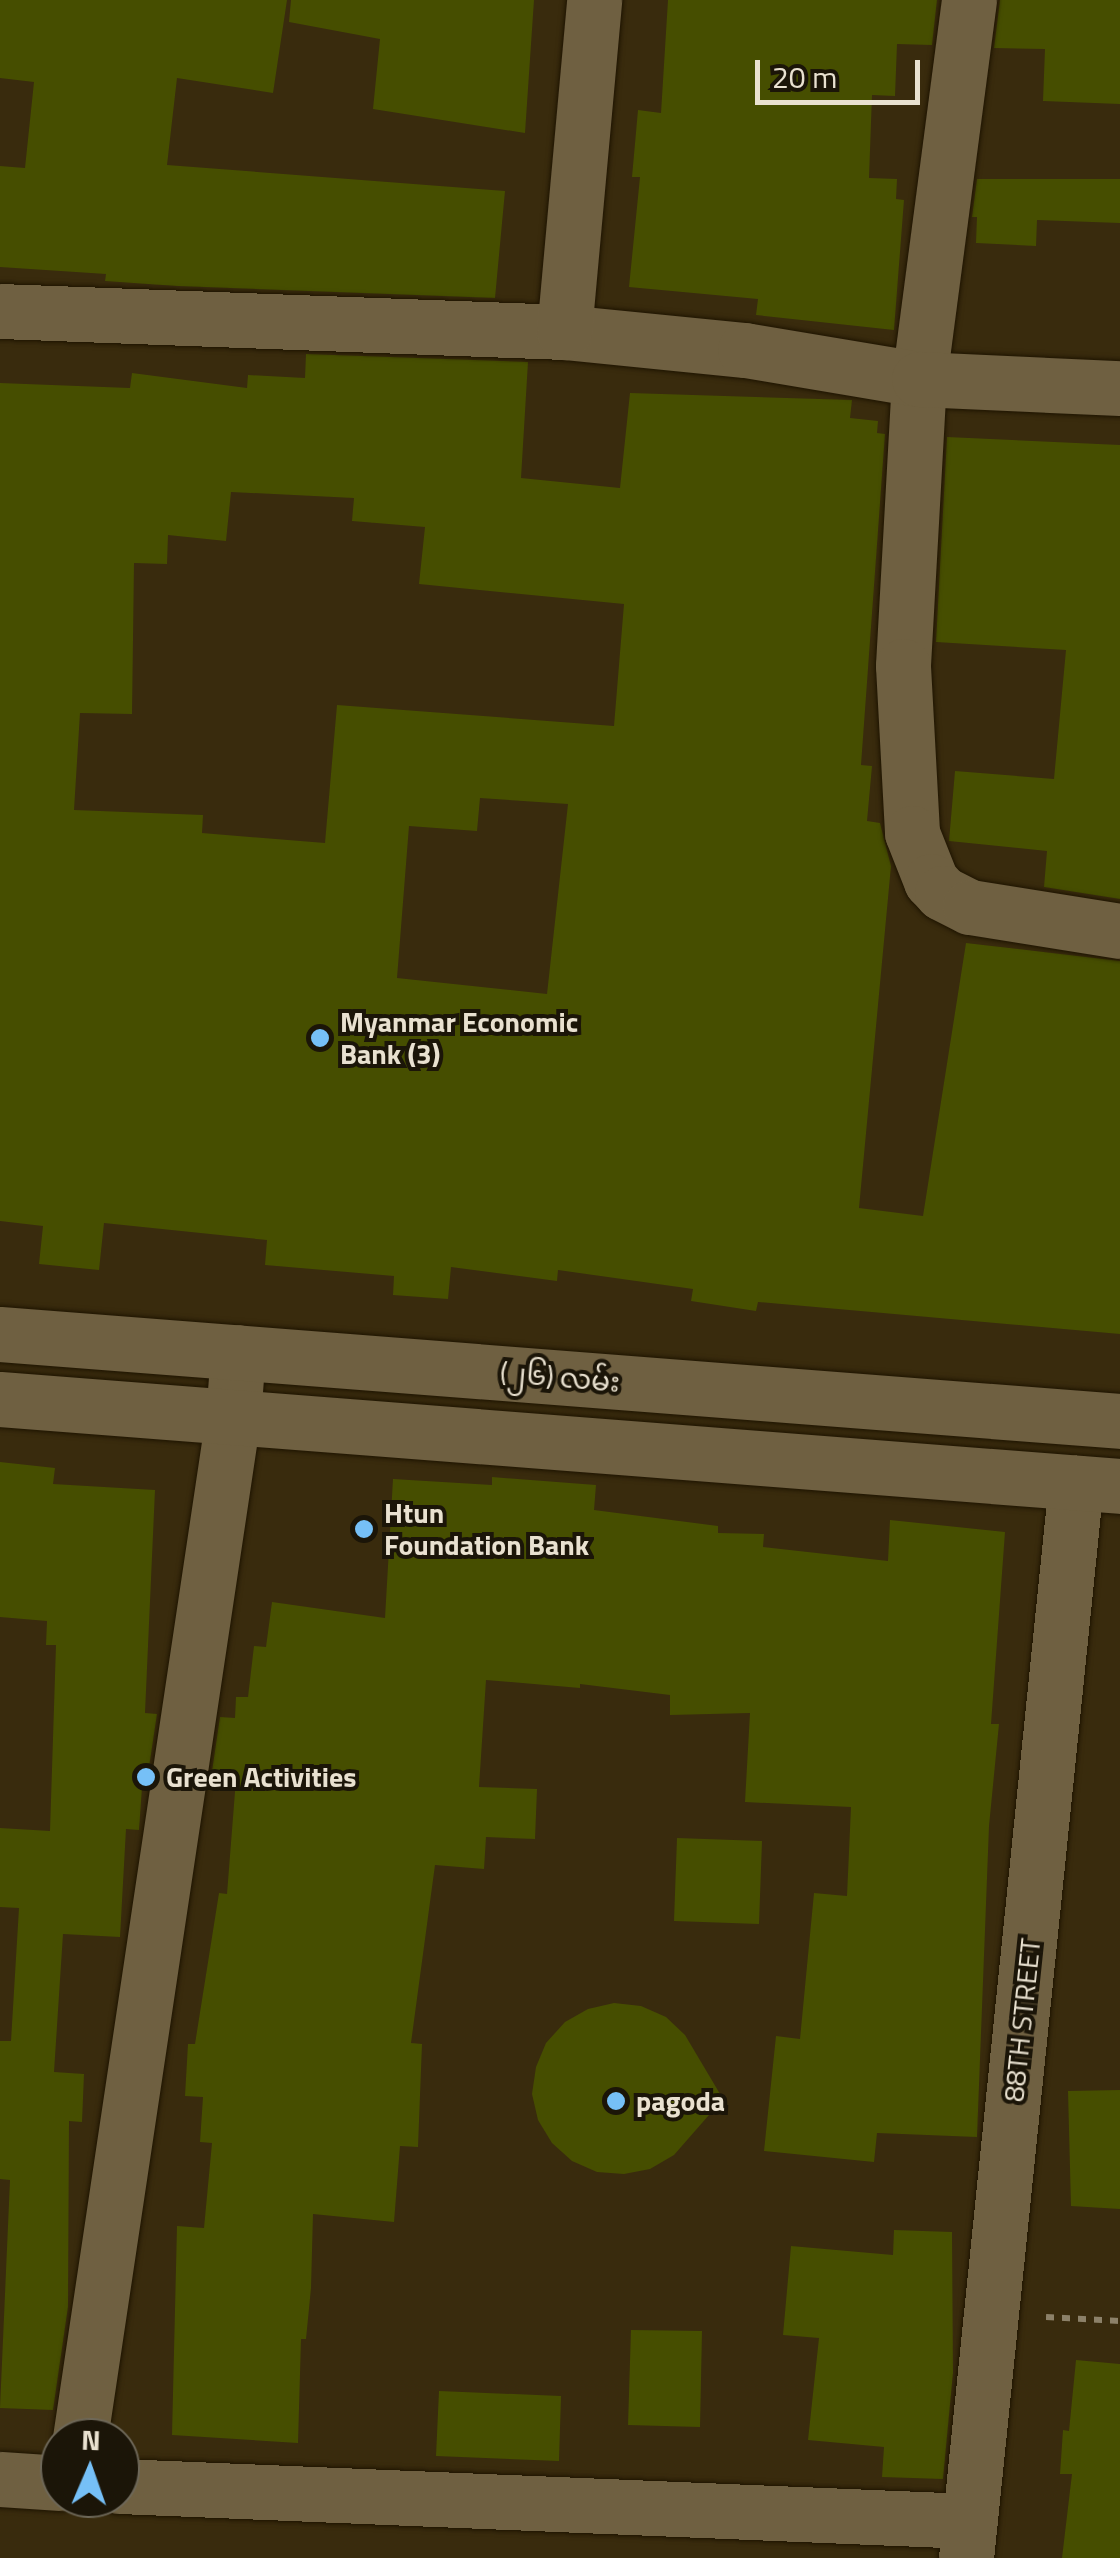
<!DOCTYPE html>
<html>
<head>
<meta charset="utf-8">
<style>
	body { margin:0 }
	#map { position:relative; width:1120px; height:2558px; overflow:hidden; background:#392b0d; font-family:"Titillium Web","Noto Sans Myanmar",sans-serif }
	div>[style] { position:absolute }
	[style*='--x'] { left:calc(var(--x)*1px); top:calc(var(--y)*1px); width:calc(var(--w)*1px); rotate:calc(var(--a)*1deg) }
	.building>* { inset:0; background:#464e00 }
	.path>* { height:6px; margin-top:-3px; transform-origin:0; background:repeating-linear-gradient(90deg,#8c8169 0 8px,transparent 0 16px) }
	.roads { filter:drop-shadow(0 0 2px #1e1401) drop-shadow(0 0 2px #1e1401) }
	.minor>* { height:55px; margin:-27.5px; padding:0 27.5px; transform-origin:27.5px; border-radius:27.5px; background:#6f6041 }
	.secondary>* { height:55px; margin:-27.5px; padding:0 27.5px; transform-origin:27.5px; border-radius:27.5px; background:#6f6041 }
	.dots>* { width:28px; height:28px; translate:-50% -50%; box-sizing:border-box; border:5px solid #1b1508; border-radius:50% }
	span { translate:-50% -50%; white-space:nowrap; text-align:center; line-height:1.15; -webkit-text-stroke:8px #1b1508; paint-order:stroke }
	.poi-label { font-size:28px; color:#e9e1d0; font-weight:700 }
	.left { translate:0 -50%; text-align:left }
	.street-label { font-size:28px; color:#e9e1d0 }
	.north { position:absolute; left:40px; top:2418px; width:100px; height:100px; box-sizing:border-box; background:#1b1508; border:2px solid #6d6758; border-radius:50%; rotate:2deg; font-size:28px; font-weight:700; line-height:40px; text-align:center; color:#e9e1d0 }
	.north::after { content:''; display:block; margin:auto; width:35px; height:45px; background:#76c0f7; clip-path:polygon(50% 0,100% 100%,50% 72%,0 100%) }
	.scale { position:absolute; left:755px; top:60px; width:165px; height:45px; box-sizing:border-box; border:5px solid #e9e1d0; border-top:0; padding-left:12px; font-size:30px; line-height:35px; white-space:nowrap; color:#e9e1d0; -webkit-text-stroke:8px #1b1508; paint-order:stroke }
</style>
</head>
<body>
<div id="map">
	<div class="building">
		<i style="clip-path:polygon(0 0,287px 0,273px 93px,177px 78px,167px 165px,505px 191px,495px 298px,177px 286px,105px 281px,106px 274px,0 267px,0 166px,25px 168px,34px 82px,0 78px)"></i>
		<i style="clip-path:polygon(291px 0,534px 0,525px 133px,373px 109px,380px 39px,289px 22px)"></i>
		<i style="clip-path:polygon(668px 0,937px 0,932px 45px,897px 44px,895px 96px,872px 95px,869px 178px,897px 179px,896px 199px,904px 200px,894px 330px,756px 315px,758px 299px,629px 287px,640px 177px,632px 177px,638px 110px,661px 113px)"></i>
		<i style="clip-path:polygon(1000px 0,1120px 0,1120px 104px,1043px 101px,1045px 49px,994px 48px)"></i>
		<i style="clip-path:polygon(977px 179px,1120px 179px,1120px 223px,1037px 220px,1036px 246px,976px 243px,977px 217px,972px 217px)"></i>
		<i style="clip-path:polygon(evenodd,306px 354px,528px 362px,521px 478px,620px 488px,630px 393px,852px 400px,850px 418px,878px 421px,877px 433px,885px 434px,861px 765px,872px 766px,867px 821px,880px 823px,891px 866px,859px 1208px,923px 1216px,966px 943px,1120px 961px,1120px 1334px,758px 1302px,756px 1311px,691px 1301px,693px 1289px,558px 1270px,557px 1281px,451px 1267px,448px 1299px,393px 1295px,394px 1276px,265px 1265px,267px 1240px,104px 1223px,99px 1270px,39px 1264px,43px 1226px,0 1221px,0 383px,130px 388px,132px 373px,247px 388px,248px 375px,305px 378px,306px 354px,231px 492px,354px 498px,352px 521px,425px 527px,419px 584px,624px 604px,614px 726px,337px 705px,325px 843px,202px 833px,203px 815px,74px 810px,80px 713px,132px 714px,134px 563px,167px 564px,168px 535px,226px 541px,231px 492px,306px 354px,480px 798px,568px 804px,547px 994px,397px 978px,409px 826px,477px 831px,480px 798px)"></i>
		<i style="clip-path:polygon(947px 437px,1120px 445px,1120px 899px,1044px 887px,1047px 851px,949px 841px,955px 771px,1054px 779px,1066px 650px,936px 642px)"></i>
		<i style="clip-path:polygon(0 1462px,55px 1468px,53px 1484px,155px 1490px,145px 1713px,157px 1714px,148px 1774px,143px 1774px,139px 1830px,126px 1829px,120px 1937px,63px 1934px,54px 2072px,84px 2074px,82px 2122px,69px 2121px,68px 2307px,53px 2410px,0 2408px,10px 2180px,0 2179px,0 2041px,11px 2041px,19px 1908px,0 1907px,0 1828px,50px 1831px,56px 1645px,46px 1645px,47px 1621px,0 1617px)"></i>
		<i style="clip-path:polygon(492px 1477px,596px 1485px,594px 1510px,718px 1526px,718px 1533px,764px 1534px,763px 1547px,888px 1561px,890px 1520px,1005px 1532px,991px 1724px,999px 1724px,989px 1826px,977px 2137px,877px 2133px,874px 2162px,764px 2151px,776px 2036px,800px 2039px,814px 1893px,847px 1896px,851px 1807px,745px 1802px,750px 1713px,670px 1715px,670px 1695px,580px 1684px,580px 1688px,486px 1680px,479px 1787px,537px 1789px,535px 1839px,486px 1837px,484px 1869px,435px 1865px,411px 2043px,422px 2044px,418px 2147px,400px 2146px,394px 2222px,313px 2214px,311px 2288px,306px 2339px,301px 2339px,298px 2443px,172px 2435px,177px 2226px,204px 2228px,212px 2143px,200px 2142px,203px 2097px,185px 2096px,188px 2044px,195px 2044px,219px 1893px,227px 1894px,236px 1779px,211px 1778px,220px 1717px,235px 1718px,236px 1697px,248px 1697px,254px 1646px,266px 1647px,272px 1602px,385px 1618px,393px 1479px,492px 1485px)"></i>
		<i style="clip-path:polygon(677px 1838px,762px 1841px,759px 1924px,674px 1921px)"></i>
		<i style="clip-path:polygon(614px 2003px,641px 2006px,666px 2017px,685px 2035px,723px 2099px,674px 2155px,650px 2169px,624px 2174px,597px 2172px,572px 2161px,552px 2143px,538px 2120px,532px 2094px,536px 2067px,546px 2043px,565px 2022px,588px 2009px)"></i>
		<i style="clip-path:polygon(1120px 2090px,1120px 2209px,1071px 2206px,1068px 2091px)"></i>
		<i style="clip-path:polygon(894px 2230px,952px 2232px,953px 2373px,943px 2479px,882px 2477px,884px 2447px,808px 2440px,819px 2338px,783px 2335px,791px 2246px,893px 2255px)"></i>
		<i style="clip-path:polygon(631px 2330px,702px 2331px,700px 2427px,628px 2425px)"></i>
		<i style="clip-path:polygon(1076px 2360px,1120px 2364px,1120px 2558px,1062px 2558px,1072px 2474px,1060px 2474px,1063px 2430px,1069px 2431px)"></i>
		<i style="clip-path:polygon(439px 2391px,561px 2396px,559px 2461px,436px 2456px)"></i>
	</div>
	<div class="path">
		<i style="--x:1046;--y:2317;--w:74;--a:3.1"></i>
	</div>
	<div class="roads">
		<div class="minor">
			<i style="--x:969;--y:0;--w:382;--a:97.5"></i>
			<i style="--x:919;--y:379;--w:287;--a:93.2"></i>
			<i style="--x:903;--y:666;--w:167;--a:86.9"></i>
			<i style="--x:912;--y:833;--w:52;--a:68.4"></i>
			<i style="--x:931;--y:881;--w:16;--a:47"></i>
			<i style="--x:942;--y:893;--w:31;--a:27"></i>
			<i style="--x:970;--y:907;--w:152;--a:9.1"></i>
			<i style="--x:0;--y:311;--w:564;--a:2.13"></i>
			<i style="--x:564;--y:332;--w:182;--a:5.7"></i>
			<i style="--x:745;--y:350;--w:176;--a:9.5"></i>
			<i style="--x:919;--y:379;--w:201;--a:2.6"></i>
			<i style="--x:564;--y:332;--w:333;--a:-84.8"></i>
			<i style="--x:80;--y:2438;--w:1032;--a:-81.48"></i>
			<i style="--x:233;--y:1417;--w:65;--a:-85.6"></i>
			<i style="--x:0;--y:2479;--w:60;--a:3.8"></i>
			<i style="--x:120;--y:2486;--w:850;--a:2.36"></i>
			<i style="--x:966;--y:2558;--w:1081;--a:-84.16"></i>
		</div>
		<div class="secondary">
			<i style="--x:0;--y:1334;--w:1123;--a:4.44"></i>
			<i style="--x:0;--y:1399;--w:1123;--a:4.44"></i>
		</div>
	</div>
	<div class="dots">
		<i style="left:320px;top:1038px;background:#76c0f7"></i>
		<i style="left:364px;top:1529px;background:#76c0f7"></i>
		<i style="left:146px;top:1777px;background:#76c0f7"></i>
		<i style="left:616px;top:2101px;background:#76c0f7"></i>
	</div>
	<div class="poi-label">
		<span class="left" style="left:340px;top:1038px">Myanmar Economic<br>Bank (3)</span>
		<span class="left" style="left:384px;top:1529px">Htun<br>Foundation Bank</span>
		<span class="left" style="left:166px;top:1777px">Green Activities</span>
		<span class="left" style="left:636px;top:2101px">pagoda</span>
	</div>
	<div class="street-label">
		<span style="left:560px;top:1377px;rotate:5deg">(၂၆) လမ်း</span>
		<span style="left:1022px;top:2020px;rotate:-84deg">88TH STREET</span>
	</div>
	<div class="north">N</div>
	<div class="scale">20 m</div>
</div>
</body>
</html>
